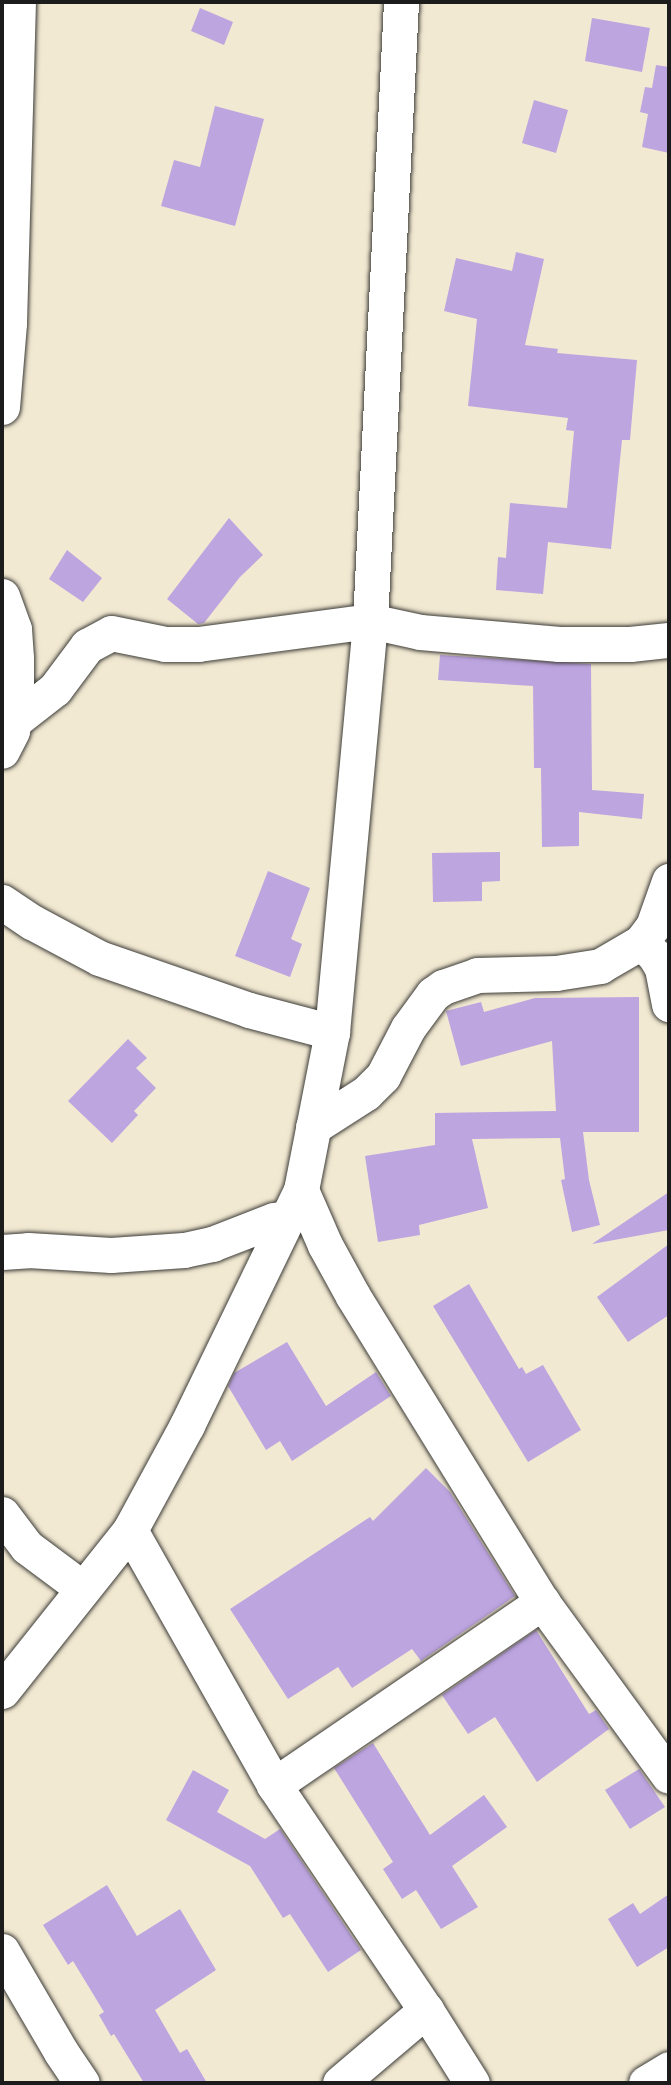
<!DOCTYPE html>
<html>
<head>
<meta charset="utf-8">
<style>
	body { margin:0 }
	#map { position:relative; width:671px; height:2085px; overflow:hidden; background:#f2e9d2; font-family:Caveat,sans-serif }
	div>[style] { position:absolute }
	[style*='--x'] { left:calc(var(--x)*1px); top:calc(var(--y)*1px); width:calc(var(--w)*1px); rotate:calc(var(--a)*1deg) }
	.building>* { inset:0; background:#bda5e0 }
	.roads { filter:drop-shadow(0 0 2px #3c3b37) drop-shadow(0 0 2px #3c3b37) }
	.street>* { height:35px; margin:-17.5px; padding:0 17.5px; transform-origin:17.5px; border-radius:17.5px; background:#fff }
	span { translate:-50% -50%; white-space:nowrap; text-align:center; line-height:1.15; -webkit-text-stroke:6px #f7f3e8; paint-order:stroke }
	.frame { position:absolute; inset:0; border:4px solid #1c1c1c; pointer-events:none }
</style>
</head>
<body>
<div id="map">
	<div class="building">
		<i style="clip-path:polygon(200px 8px,233px 22px,224px 45px,191px 31px)"></i>
		<i style="clip-path:polygon(592px 18px,650px 28px,642px 72px,585px 61px)"></i>
		<i style="clip-path:polygon(656px 65px,669px 67px,669px 153px,642px 147px,648px 114px,640px 112px,645px 87px,652px 88px)"></i>
		<i style="clip-path:polygon(534px 100px,568px 110px,556px 153px,522px 143px)"></i>
		<i style="clip-path:polygon(215px 106px,264px 119px,235px 226px,161px 206px,174px 160px,200px 167px)"></i>
		<i style="clip-path:polygon(516px 252px,544px 259px,525px 345px,558px 349px,557px 353px,637px 360px,630px 440px,622px 440px,611px 549px,548px 542px,543px 594px,496px 590px,498px 557px,506px 558px,510px 503px,567px 508px,574px 431px,566px 430px,568px 418px,468px 406px,477px 319px,444px 311px,456px 258px,512px 271px)"></i>
		<i style="clip-path:polygon(229px 518px,263px 555px,240px 577px,204px 623px,198px 624px,167px 599px)"></i>
		<i style="clip-path:polygon(67px 550px,102px 578px,83px 602px,49px 579px)"></i>
		<i style="clip-path:polygon(440px 655px,591px 664px,592px 790px,644px 794px,642px 819px,579px 812px,579px 846px,542px 847px,541px 768px,534px 768px,533px 686px,438px 680px)"></i>
		<i style="clip-path:polygon(500px 852px,500px 881px,482px 882px,482px 901px,433px 902px,432px 853px)"></i>
		<i style="clip-path:polygon(268px 871px,310px 888px,291px 939px,302px 944px,290px 977px,235px 956px)"></i>
		<i style="clip-path:polygon(639px 997px,639px 1132px,583px 1132px,589px 1180px,600px 1225px,572px 1232px,561px 1180px,565px 1179px,560px 1138px,472px 1139px,488px 1208px,419px 1225px,420px 1235px,378px 1242px,365px 1156px,435px 1145px,435px 1113px,556px 1111px,552px 1041px,461px 1066px,446px 1011px,481px 1002px,484px 1012px,535px 998px)"></i>
		<i style="clip-path:polygon(128px 1039px,147px 1058px,136px 1068px,156px 1088px,134px 1111px,138px 1115px,112px 1143px,68px 1101px)"></i>
		<i style="clip-path:polygon(669px 1192px,669px 1230px,592px 1244px)"></i>
		<i style="clip-path:polygon(669px 1244px,669px 1315px,628px 1342px,597px 1297px)"></i>
		<i style="clip-path:polygon(469px 1284px,519px 1369px,522px 1367px,526px 1374px,543px 1365px,581px 1430px,528px 1462px,433px 1306px)"></i>
		<i style="clip-path:polygon(287px 1342px,326px 1406px,376px 1372px,391px 1396px,292px 1461px,280px 1441px,266px 1450px,228px 1386px,234px 1373px)"></i>
		<i style="clip-path:polygon(426px 1468px,450px 1492px,515px 1596px,421px 1661px,412px 1649px,352px 1688px,338px 1667px,288px 1699px,230px 1609px,370px 1517px,373px 1521px)"></i>
		<i style="clip-path:polygon(536px 1630px,589px 1714px,596px 1710px,609px 1729px,537px 1782px,495px 1717px,468px 1734px,442px 1695px)"></i>
		<i style="clip-path:polygon(373px 1743px,430px 1835px,484px 1795px,507px 1827px,452px 1866px,478px 1907px,441px 1929px,416px 1890px,402px 1899px,383px 1869px,393px 1862px,334px 1768px)"></i>
		<i style="clip-path:polygon(639px 1769px,665px 1807px,630px 1829px,605px 1790px)"></i>
		<i style="clip-path:polygon(193px 1770px,229px 1790px,217px 1812px,265px 1839px,280px 1829px,361px 1950px,328px 1972px,290px 1914px,283px 1918px,250px 1866px,166px 1820px)"></i>
		<i style="clip-path:polygon(107px 1885px,137px 1936px,180px 1909px,216px 1970px,155px 2010px,180px 2053px,187px 2049px,207px 2083px,144px 2083px,114px 2034px,111px 2036px,99px 2015px,104px 2012px,73px 1961px,68px 1965px,43px 1925px)"></i>
		<i style="clip-path:polygon(669px 1894px,669px 1947px,637px 1967px,608px 1919px,633px 1903px,640px 1914px)"></i>
	</div>
	<div class="roads">
		<div class="street">
			<i style="--x:2;--y:407;--w:84;--a:-85.2"></i>
			<i style="--x:9;--y:323;--w:321;--a:-88.4"></i>
			<i style="--x:2;--y:596;--w:35;--a:70"></i>
			<i style="--x:14;--y:629;--w:29;--a:86"></i>
			<i style="--x:16;--y:658;--w:55;--a:90"></i>
			<i style="--x:16;--y:713;--w:18;--a:103"></i>
			<i style="--x:12;--y:731;--w:22;--a:117"></i>
			<i style="--x:14;--y:721;--w:52;--a:-38"></i>
			<i style="--x:55;--y:689;--w:54;--a:-53.3"></i>
			<i style="--x:87;--y:646;--w:27;--a:-28"></i>
			<i style="--x:111;--y:633;--w:55;--a:11.5"></i>
			<i style="--x:165;--y:644;--w:33;--a:0"></i>
			<i style="--x:198;--y:644;--w:174;--a:-7.6"></i>
			<i style="--x:370;--y:621;--w:51;--a:12.4"></i>
			<i style="--x:420;--y:632;--w:140;--a:4.9"></i>
			<i style="--x:559;--y:644;--w:71;--a:0"></i>
			<i style="--x:630;--y:644;--w:39;--a:-6"></i>
			<i style="--x:2;--y:902;--w:36;--a:34"></i>
			<i style="--x:32;--y:922;--w:76;--a:28.2"></i>
			<i style="--x:99;--y:958;--w:159;--a:19.1"></i>
			<i style="--x:249;--y:1010;--w:86;--a:14.8"></i>
			<i style="--x:641;--y:942;--w:20;--a:45"></i>
			<i style="--x:655;--y:956;--w:14;--a:60"></i>
			<i style="--x:662;--y:968;--w:37;--a:79"></i>
			<i style="--x:313;--y:1127;--w:63;--a:-32.7"></i>
			<i style="--x:366;--y:1093;--w:24;--a:-45"></i>
			<i style="--x:383;--y:1076;--w:54;--a:-62.5"></i>
			<i style="--x:408;--y:1028;--w:42;--a:-53.7"></i>
			<i style="--x:433;--y:994;--w:12;--a:-35"></i>
			<i style="--x:443;--y:987;--w:36;--a:-19"></i>
			<i style="--x:477;--y:975;--w:79;--a:-1.5"></i>
			<i style="--x:556;--y:973;--w:45;--a:-9"></i>
			<i style="--x:600;--y:966;--w:48;--a:-30.3"></i>
			<i style="--x:641;--y:942;--w:20;--a:-53"></i>
			<i style="--x:653;--y:926;--w:48;--a:-70.4"></i>
			<i style="--x:301;--y:1190;--w:60;--a:66.4"></i>
			<i style="--x:325;--y:1245;--w:58;--a:61.2"></i>
			<i style="--x:353;--y:1296;--w:360;--a:58.3"></i>
			<i style="--x:542;--y:1602;--w:215;--a:53.9"></i>
			<i style="--x:2;--y:1252;--w:26;--a:-4"></i>
			<i style="--x:28;--y:1250;--w:83;--a:3.4"></i>
			<i style="--x:111;--y:1255;--w:73;--a:-3.9"></i>
			<i style="--x:184;--y:1250;--w:29;--a:-12"></i>
			<i style="--x:212;--y:1244;--w:66;--a:-21.2"></i>
			<i style="--x:274;--y:1220;--w:13;--a:-9"></i>
			<i style="--x:2;--y:1514;--w:41;--a:52.9"></i>
			<i style="--x:27;--y:1547;--w:69;--a:36.7"></i>
			<i style="--x:130;--y:1530;--w:293;--a:60.5"></i>
			<i style="--x:274;--y:1785;--w:272;--a:56"></i>
			<i style="--x:426;--y:2010;--w:86;--a:57.8"></i>
			<i style="--x:2;--y:1691;--w:206;--a:-51.5"></i>
			<i style="--x:130;--y:1530;--w:119;--a:-61.5"></i>
			<i style="--x:187;--y:1425;--w:261;--a:-64.1"></i>
			<i style="--x:301;--y:1190;--w:161;--a:-78.9"></i>
			<i style="--x:332;--y:1032;--w:413;--a:-84.7"></i>
			<i style="--x:370;--y:621;--w:620;--a:-87.13"></i>
			<i style="--x:274;--y:1785;--w:325;--a:-34.3"></i>
			<i style="--x:2;--y:1951;--w:117;--a:59.7"></i>
			<i style="--x:61;--y:2052;--w:37;--a:56"></i>
			<i style="--x:340;--y:2083;--w:113;--a:-40.3"></i>
			<i style="--x:646;--y:2083;--w:27;--a:-31"></i>
		</div>
	</div>
	<div class="frame"></div>
</div>
</body>
</html>
